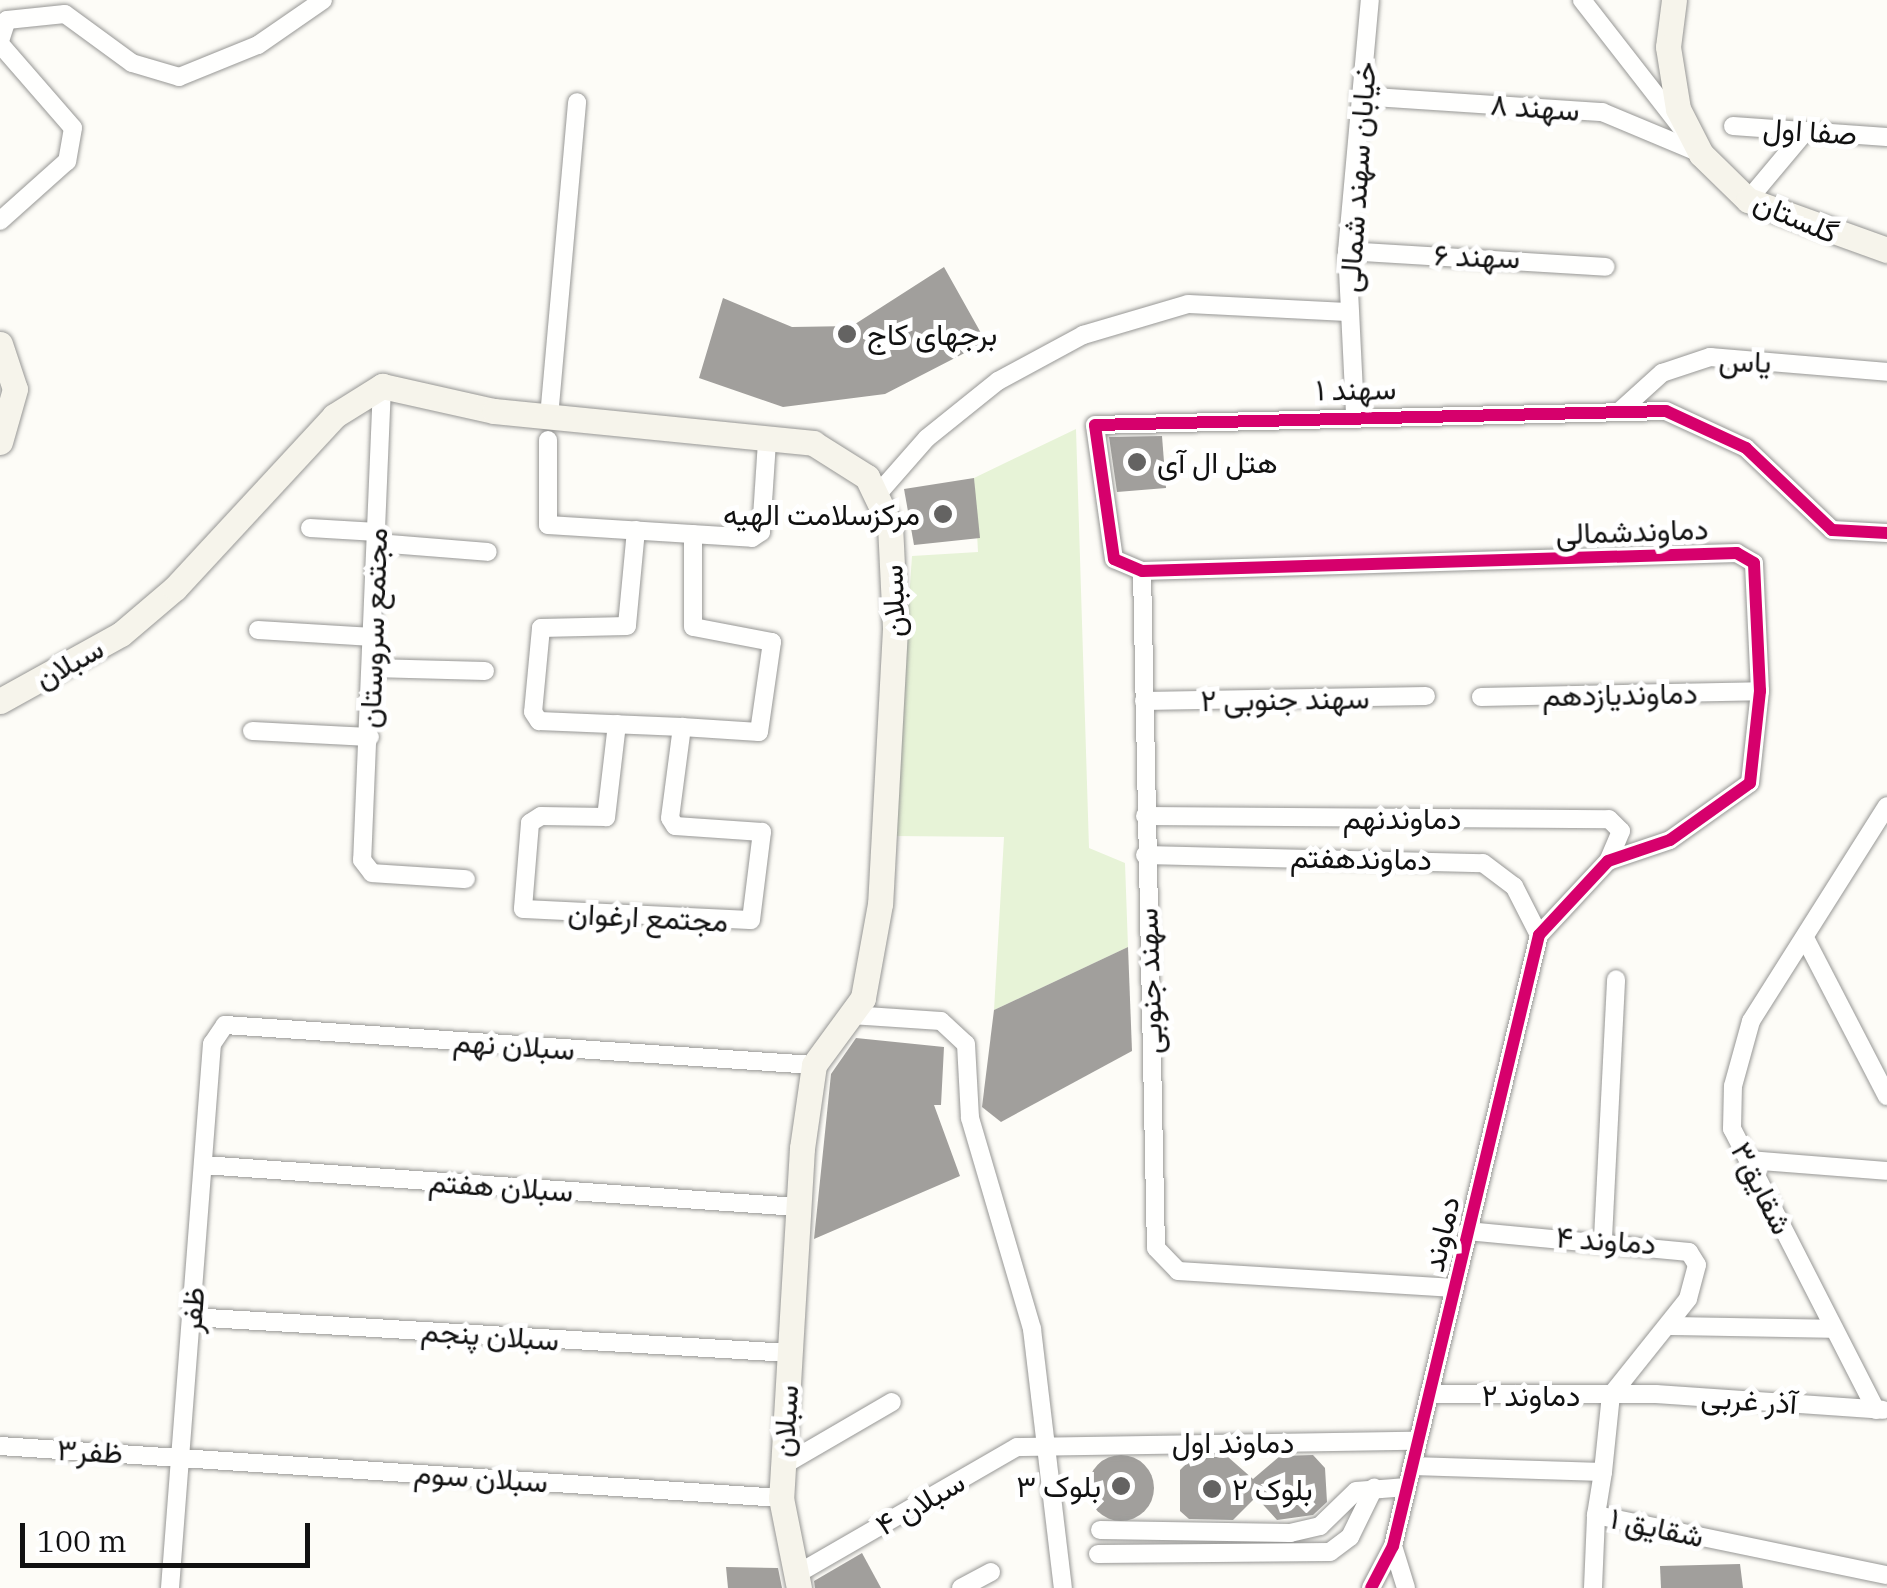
<!DOCTYPE html>
<html>
<head>
<meta charset="utf-8">
<style>
	body { margin:0 }
	#map { position:relative; width:1887px; height:1588px; overflow:hidden; background:#fdfcf7; font-family:"IBM Plex Serif",Vazirmatn,serif }
	div>[style] { position:absolute }
	[style*='--x'] { left:calc(var(--x)*1px); top:calc(var(--y)*1px); width:calc(var(--w)*1px); rotate:calc(var(--a)*1deg) }
	.green>* { inset:0; background:#e7f3d7 }
	.building>* { inset:0; background:#a19f9c }
	.round { border-radius:50% }
	.roads { filter:drop-shadow(0 0 2px #979795) drop-shadow(0 0 2px #979795) }
	.street>* { height:18px; margin:-9px; padding:0 9px; transform-origin:9px; border-radius:9px; background:#fffffe }
	.secondary>* { height:25px; margin:-12.5px; padding:0 12.5px; transform-origin:12.5px; border-radius:12.5px; background:#f6f4eb }
	.cycleway>* { height:12px; margin:-6px; padding:0 6px; transform-origin:6px; border-radius:6px; background:#d6006c }
	.dots>* { width:28px; height:28px; translate:-50% -50%; box-sizing:border-box; border:5px solid #fff; border-radius:50% }
	span { translate:-50% -50%; white-space:nowrap; text-align:center; line-height:1.15; -webkit-text-stroke:10px #fff; paint-order:stroke }
	.street-label { font-size:30px; color:#111 }
	.poi-label { font-size:30px; color:#111 }
	.left { translate:0 -50%; text-align:left }
	.right { translate:-100% -50%; text-align:right }
	.scale { position:absolute; left:20px; top:1523px; width:290px; height:45px; box-sizing:border-box; border:5px solid #111; border-top:0; padding-left:12px; font-size:30px; line-height:35px; white-space:nowrap; color:#111; -webkit-text-stroke:8px #fff; paint-order:stroke }
</style>
</head>
<body>
<div id="map">
	<div class="green">
		<i style="clip-path:polygon(1076px 429px,1089px 848px,1125px 863px,1128px 947px,994px 1010px,1004px 837px,893px 836px,912px 556px,978px 552px,974px 478px)"></i>
	</div>
	<div class="building">
		<i style="clip-path:polygon(944px 267px,986px 342px,885px 394px,783px 407px,699px 378px,723px 298px,792px 327px,852px 326px)"></i>
		<i style="clip-path:polygon(1162px 436px,1166px 488px,1117px 492px,1109px 437px)"></i>
		<i style="clip-path:polygon(974px 478px,980px 538px,914px 545px,904px 489px)"></i>
		<i style="clip-path:polygon(1128px 947px,1132px 1051px,1001px 1122px,982px 1107px,994px 1010px)"></i>
		<i style="clip-path:polygon(856px 1038px,944px 1047px,941px 1105px,934px 1105px,960px 1176px,814px 1239px,831px 1074px)"></i>
		<i class="round" style="left:1088px;top:1455px;width:66px;height:66px"></i>
		<i style="clip-path:polygon(1313px 1455px,1325px 1468px,1327px 1502px,1313px 1515px,1277px 1520px,1256px 1497px,1233px 1520px,1189px 1519px,1180px 1511px,1180px 1470px,1193px 1457px,1228px 1457px,1253px 1479px,1280px 1456px)"></i>
		<i style="clip-path:polygon(862px 1553px,881px 1588px,815px 1588px,814px 1581px)"></i>
		<i style="clip-path:polygon(1740px 1564px,1743px 1588px,1661px 1588px,1660px 1566px)"></i>
		<i style="clip-path:polygon(726px 1567px,778px 1568px,782px 1588px,728px 1588px)"></i>
	</div>
	<div class="roads">
		<div class="street">
			<i style="--x:1582;--y:0;--w:160;--a:52.1"></i>
			<i style="--x:0;--y:41;--w:22;--a:-72"></i>
			<i style="--x:7;--y:20;--w:58;--a:-5.9"></i>
			<i style="--x:65;--y:14;--w:83;--a:36.2"></i>
			<i style="--x:132;--y:63;--w:49;--a:16.6"></i>
			<i style="--x:179;--y:77;--w:85;--a:-22.1"></i>
			<i style="--x:258;--y:45;--w:79;--a:-34.7"></i>
			<i style="--x:0;--y:44;--w:111;--a:49"></i>
			<i style="--x:73;--y:128;--w:34;--a:100"></i>
			<i style="--x:67;--y:161;--w:90;--a:138.2"></i>
			<i style="--x:1360;--y:96;--w:243;--a:3.8"></i>
			<i style="--x:1602;--y:112;--w:106;--a:22.7"></i>
			<i style="--x:1733;--y:126;--w:154;--a:4.1"></i>
			<i style="--x:1748;--y:200;--w:90;--a:-50"></i>
			<i style="--x:1347;--y:251;--w:259;--a:3.5"></i>
			<i style="--x:382;--y:386;--w:474;--a:92.4"></i>
			<i style="--x:362;--y:860;--w:16;--a:52"></i>
			<i style="--x:372;--y:873;--w:94;--a:3.7"></i>
			<i style="--x:1620;--y:411;--w:57;--a:-42.1"></i>
			<i style="--x:1662;--y:373;--w:51;--a:-18.4"></i>
			<i style="--x:1710;--y:357;--w:178;--a:4.8"></i>
			<i style="--x:1355;--y:413;--w:162;--a:-92.8"></i>
			<i style="--x:1347;--y:251;--w:252;--a:-84.8"></i>
			<i style="--x:549;--y:417;--w:316;--a:-84.9"></i>
			<i style="--x:548;--y:440;--w:85;--a:90"></i>
			<i style="--x:548;--y:525;--w:204;--a:3.6"></i>
			<i style="--x:752;--y:538;--w:11;--a:-34"></i>
			<i style="--x:761;--y:532;--w:90;--a:-86.2"></i>
			<i style="--x:876;--y:496;--w:77;--a:-48.7"></i>
			<i style="--x:927;--y:438;--w:91;--a:-38.8"></i>
			<i style="--x:998;--y:381;--w:97;--a:-28.4"></i>
			<i style="--x:1083;--y:335;--w:109;--a:-16.4"></i>
			<i style="--x:1188;--y:304;--w:160;--a:2.9"></i>
			<i style="--x:310;--y:528;--w:67;--a:3.4"></i>
			<i style="--x:636;--y:530;--w:96;--a:95.4"></i>
			<i style="--x:627;--y:626;--w:86;--a:178.7"></i>
			<i style="--x:541;--y:628;--w:84;--a:95.4"></i>
			<i style="--x:533;--y:712;--w:11;--a:56"></i>
			<i style="--x:539;--y:721;--w:143;--a:2.4"></i>
			<i style="--x:377;--y:543;--w:111;--a:4.6"></i>
			<i style="--x:1142;--y:571;--w:677;--a:88.82"></i>
			<i style="--x:1156;--y:1248;--w:32;--a:46"></i>
			<i style="--x:1178;--y:1271;--w:277;--a:3.5"></i>
			<i style="--x:258;--y:630;--w:115;--a:3.5"></i>
			<i style="--x:372;--y:668;--w:113;--a:1.5"></i>
			<i style="--x:1481;--y:697;--w:279;--a:-1.2"></i>
			<i style="--x:1144;--y:701;--w:282;--a:-1"></i>
			<i style="--x:617;--y:724;--w:94;--a:96.7"></i>
			<i style="--x:606;--y:817;--w:65;--a:-179.1"></i>
			<i style="--x:541;--y:816;--w:13;--a:148"></i>
			<i style="--x:530;--y:823;--w:86;--a:94.7"></i>
			<i style="--x:523;--y:909;--w:228;--a:2.8"></i>
			<i style="--x:751;--y:920;--w:89;--a:-82.9"></i>
			<i style="--x:762;--y:832;--w:87;--a:-176.1"></i>
			<i style="--x:675;--y:826;--w:9;--a:-122"></i>
			<i style="--x:670;--y:818;--w:92;--a:-82.5"></i>
			<i style="--x:682;--y:727;--w:77;--a:3.7"></i>
			<i style="--x:759;--y:732;--w:91;--a:-81.8"></i>
			<i style="--x:772;--y:642;--w:80;--a:-169.2"></i>
			<i style="--x:693;--y:627;--w:93;--a:-90"></i>
			<i style="--x:252;--y:731;--w:118;--a:2.9"></i>
			<i style="--x:1145;--y:816;--w:464;--a:0.4"></i>
			<i style="--x:1609;--y:819;--w:17;--a:45"></i>
			<i style="--x:1621;--y:831;--w:33;--a:113"></i>
			<i style="--x:1145;--y:855;--w:338;--a:1.4"></i>
			<i style="--x:1483;--y:863;--w:39;--a:37"></i>
			<i style="--x:1514;--y:886;--w:55;--a:63"></i>
			<i style="--x:1806;--y:940;--w:176;--a:62.6"></i>
			<i style="--x:851;--y:1015;--w:90;--a:3.8"></i>
			<i style="--x:941;--y:1021;--w:34;--a:43"></i>
			<i style="--x:966;--y:1044;--w:74;--a:86.9"></i>
			<i style="--x:970;--y:1118;--w:220;--a:73.6"></i>
			<i style="--x:1032;--y:1329;--w:261;--a:83.2"></i>
			<i style="--x:1748;--y:1160;--w:139;--a:4.5"></i>
			<i style="--x:203;--y:1165;--w:596;--a:4.04"></i>
			<i style="--x:1467;--y:1231;--w:223;--a:5.4"></i>
			<i style="--x:1689;--y:1252;--w:15;--a:58"></i>
			<i style="--x:1697;--y:1265;--w:35;--a:105"></i>
			<i style="--x:1688;--y:1299;--w:123;--a:128.7"></i>
			<i style="--x:1603;--y:1238;--w:259;--a:-87.1"></i>
			<i style="--x:191;--y:1317;--w:600;--a:3.44"></i>
			<i style="--x:1668;--y:1326;--w:166;--a:1"></i>
			<i style="--x:1429;--y:1394;--w:227;--a:0"></i>
			<i style="--x:1656;--y:1394;--w:227;--a:4"></i>
			<i style="--x:1876;--y:1410;--w:316;--a:-117.1"></i>
			<i style="--x:1732;--y:1129;--w:43;--a:-88.7"></i>
			<i style="--x:1733;--y:1086;--w:67;--a:-74.5"></i>
			<i style="--x:1751;--y:1021;--w:254;--a:-57.7"></i>
			<i style="--x:0;--y:1446;--w:783;--a:3.81"></i>
			<i style="--x:782;--y:1466;--w:127;--a:-30.2"></i>
			<i style="--x:1412;--y:1466;--w:191;--a:1.8"></i>
			<i style="--x:1603;--y:1472;--w:44;--a:99.2"></i>
			<i style="--x:1596;--y:1515;--w:297;--a:11.7"></i>
			<i style="--x:1603;--y:1472;--w:77;--a:-84.1"></i>
			<i style="--x:1100;--y:1530;--w:190;--a:0.9"></i>
			<i style="--x:1290;--y:1533;--w:31;--a:-13"></i>
			<i style="--x:1320;--y:1526;--w:50;--a:-44.2"></i>
			<i style="--x:1356;--y:1491;--w:51;--a:-4.5"></i>
			<i style="--x:1393;--y:1546;--w:44;--a:72.8"></i>
			<i style="--x:1098;--y:1554;--w:232;--a:-0.5"></i>
			<i style="--x:1330;--y:1552;--w:25;--a:-37"></i>
			<i style="--x:1350;--y:1537;--w:55;--a:-63.9"></i>
			<i style="--x:797;--y:1574;--w:254;--a:-30"></i>
			<i style="--x:1017;--y:1447;--w:401;--a:-0.9"></i>
			<i style="--x:170;--y:1588;--w:546;--a:-85.59"></i>
			<i style="--x:212;--y:1044;--w:23;--a:-56"></i>
			<i style="--x:225;--y:1025;--w:590;--a:3.89"></i>
			<i style="--x:961;--y:1588;--w:34;--a:-28"></i>
			<i style="--x:1371;--y:1588;--w:47;--a:-62.4"></i>
			<i style="--x:1393;--y:1546;--w:628;--a:-76.56"></i>
			<i style="--x:1539;--y:935;--w:101;--a:-47"></i>
			<i style="--x:1608;--y:861;--w:65;--a:-18.7"></i>
			<i style="--x:1670;--y:840;--w:98;--a:-35.5"></i>
			<i style="--x:1750;--y:783;--w:93;--a:-83.8"></i>
			<i style="--x:1760;--y:691;--w:128;--a:-92.7"></i>
			<i style="--x:1754;--y:563;--w:20;--a:-150"></i>
			<i style="--x:1737;--y:553;--w:595;--a:178.27"></i>
			<i style="--x:1142;--y:571;--w:30;--a:-157"></i>
			<i style="--x:1114;--y:559;--w:135;--a:-98.1"></i>
			<i style="--x:1095;--y:425;--w:571;--a:-1.4"></i>
			<i style="--x:1666;--y:411;--w:88;--a:24.8"></i>
			<i style="--x:1746;--y:448;--w:119;--a:43.6"></i>
			<i style="--x:1832;--y:530;--w:55;--a:3.1"></i>
			<i style="--x:1593;--y:1588;--w:73;--a:-87.6"></i>
		</div>
		<div class="secondary">
			<i style="--x:1674;--y:0;--w:47;--a:97.3"></i>
			<i style="--x:1668;--y:47;--w:63;--a:80.8"></i>
			<i style="--x:1678;--y:109;--w:51;--a:62.9"></i>
			<i style="--x:1701;--y:154;--w:66;--a:44.4"></i>
			<i style="--x:1748;--y:200;--w:148;--a:19.8"></i>
			<i style="--x:0;--y:344;--w:47;--a:71.6"></i>
			<i style="--x:15;--y:389;--w:55;--a:105.8"></i>
			<i style="--x:0;--y:701;--w:138;--a:-29"></i>
			<i style="--x:121;--y:634;--w:71;--a:-40.4"></i>
			<i style="--x:175;--y:588;--w:234;--a:-47.2"></i>
			<i style="--x:334;--y:416;--w:57;--a:-32"></i>
			<i style="--x:382;--y:386;--w:115;--a:12.6"></i>
			<i style="--x:494;--y:411;--w:321;--a:5.7"></i>
			<i style="--x:813;--y:443;--w:64;--a:32.2"></i>
			<i style="--x:867;--y:477;--w:53;--a:64.4"></i>
			<i style="--x:890;--y:525;--w:104;--a:87.2"></i>
			<i style="--x:895;--y:629;--w:275;--a:93.1"></i>
			<i style="--x:880;--y:904;--w:96;--a:100.3"></i>
			<i style="--x:863;--y:998;--w:83;--a:126.2"></i>
			<i style="--x:814;--y:1065;--w:84;--a:98.2"></i>
			<i style="--x:802;--y:1148;--w:351;--a:93.4"></i>
			<i style="--x:781;--y:1498;--w:92;--a:78.7"></i>
		</div>
	</div>
	<div class="cycleway">
		<i style="--x:1371;--y:1588;--w:47;--a:-62.4"></i>
		<i style="--x:1393;--y:1546;--w:628;--a:-76.56"></i>
		<i style="--x:1539;--y:935;--w:101;--a:-47"></i>
		<i style="--x:1608;--y:861;--w:65;--a:-18.7"></i>
		<i style="--x:1670;--y:840;--w:98;--a:-35.5"></i>
		<i style="--x:1750;--y:783;--w:93;--a:-83.8"></i>
		<i style="--x:1760;--y:691;--w:128;--a:-92.7"></i>
		<i style="--x:1754;--y:563;--w:20;--a:-150"></i>
		<i style="--x:1737;--y:553;--w:595;--a:178.27"></i>
		<i style="--x:1142;--y:571;--w:30;--a:-157"></i>
		<i style="--x:1114;--y:559;--w:135;--a:-98.1"></i>
		<i style="--x:1095;--y:425;--w:571;--a:-1.4"></i>
		<i style="--x:1666;--y:411;--w:88;--a:24.8"></i>
		<i style="--x:1746;--y:448;--w:119;--a:43.6"></i>
		<i style="--x:1832;--y:530;--w:55;--a:3.1"></i>
	</div>
	<div class="dots">
		<i style="left:847px;top:334px;background:#646362"></i>
		<i style="left:1137px;top:462px;background:#646362"></i>
		<i style="left:943px;top:514px;background:#646362"></i>
		<i style="left:1121px;top:1486px;background:#646362"></i>
		<i style="left:1212px;top:1489px;background:#646362"></i>
	</div>
	<div class="street-label">
		<span style="left:1535px;top:107px;rotate:4deg">سهند ۸</span>
		<span style="left:1810px;top:131px;rotate:4deg">صفا اول</span>
		<span style="left:1357px;top:177px;rotate:-86deg">خیابان سهند شمالی</span>
		<span style="left:1796px;top:217px;rotate:23deg">گلستان</span>
		<span style="left:1477px;top:256px;rotate:2deg">سهند ۶</span>
		<span style="left:1745px;top:361px;rotate:2deg">یاس</span>
		<span style="left:1356px;top:389px;rotate:-1deg">سهند ۱</span>
		<span style="left:1632px;top:531px;rotate:-2deg">دماوندشمالی</span>
		<span style="left:893px;top:601px;rotate:-92deg">سبلان</span>
		<span style="left:373px;top:628px;rotate:-88deg">مجتمع سروستان</span>
		<span style="left:69px;top:663px;rotate:-29deg">سبلان</span>
		<span style="left:1620px;top:694px;rotate:-1deg">دماوندیازدهم</span>
		<span style="left:1285px;top:699px;rotate:-1deg">سهند جنوبی ۲</span>
		<span style="left:1402px;top:818px">دماوندنهم</span>
		<span style="left:1361px;top:858px;rotate:1deg">دماوندهفتم</span>
		<span style="left:648px;top:917px;rotate:3deg">مجتمع ارغوان</span>
		<span style="left:1149px;top:981px;rotate:-92deg">سهند جنوبی</span>
		<span style="left:514px;top:1045px;rotate:4deg">سبلان نهم</span>
		<span style="left:501px;top:1186px;rotate:4deg">سبلان هفتم</span>
		<span style="left:1762px;top:1188px;rotate:63deg">شقایق۳</span>
		<span style="left:1441px;top:1234px;rotate:-77deg">دماوند</span>
		<span style="left:1606px;top:1240px;rotate:4deg">دماوند ۴</span>
		<span style="left:192px;top:1310px;rotate:-86deg">ظفر</span>
		<span style="left:490px;top:1335px;rotate:4deg">سبلان پنجم</span>
		<span style="left:1531px;top:1395px">دماوند ۲</span>
		<span style="left:1749px;top:1400px;rotate:4deg">آذر غربی</span>
		<span style="left:785px;top:1421px;rotate:-86deg">سبلان</span>
		<span style="left:1233px;top:1442px">دماوند اول</span>
		<span style="left:90px;top:1451px;rotate:3deg">ظفر۳</span>
		<span style="left:481px;top:1477px;rotate:4deg">سبلان سوم</span>
		<span style="left:920px;top:1503px;rotate:-30deg">سبلان ۴</span>
		<span style="left:1657px;top:1527px;rotate:12deg">شقایق ۱</span>
	</div>
	<div class="poi-label">
		<span class="left" style="left:867px;top:334px">برجهای کاج</span>
		<span class="left" style="left:1157px;top:462px">هتل ال آی</span>
		<span class="right" style="left:920px;top:514px">مرکزسلامت الهیه</span>
		<span class="right" style="left:1101px;top:1486px">بلوک ۳</span>
		<span class="left" style="left:1232px;top:1489px">بلوک ۲</span>
	</div>
	<div class="scale">100 m</div>
</div>
</body>
</html>
